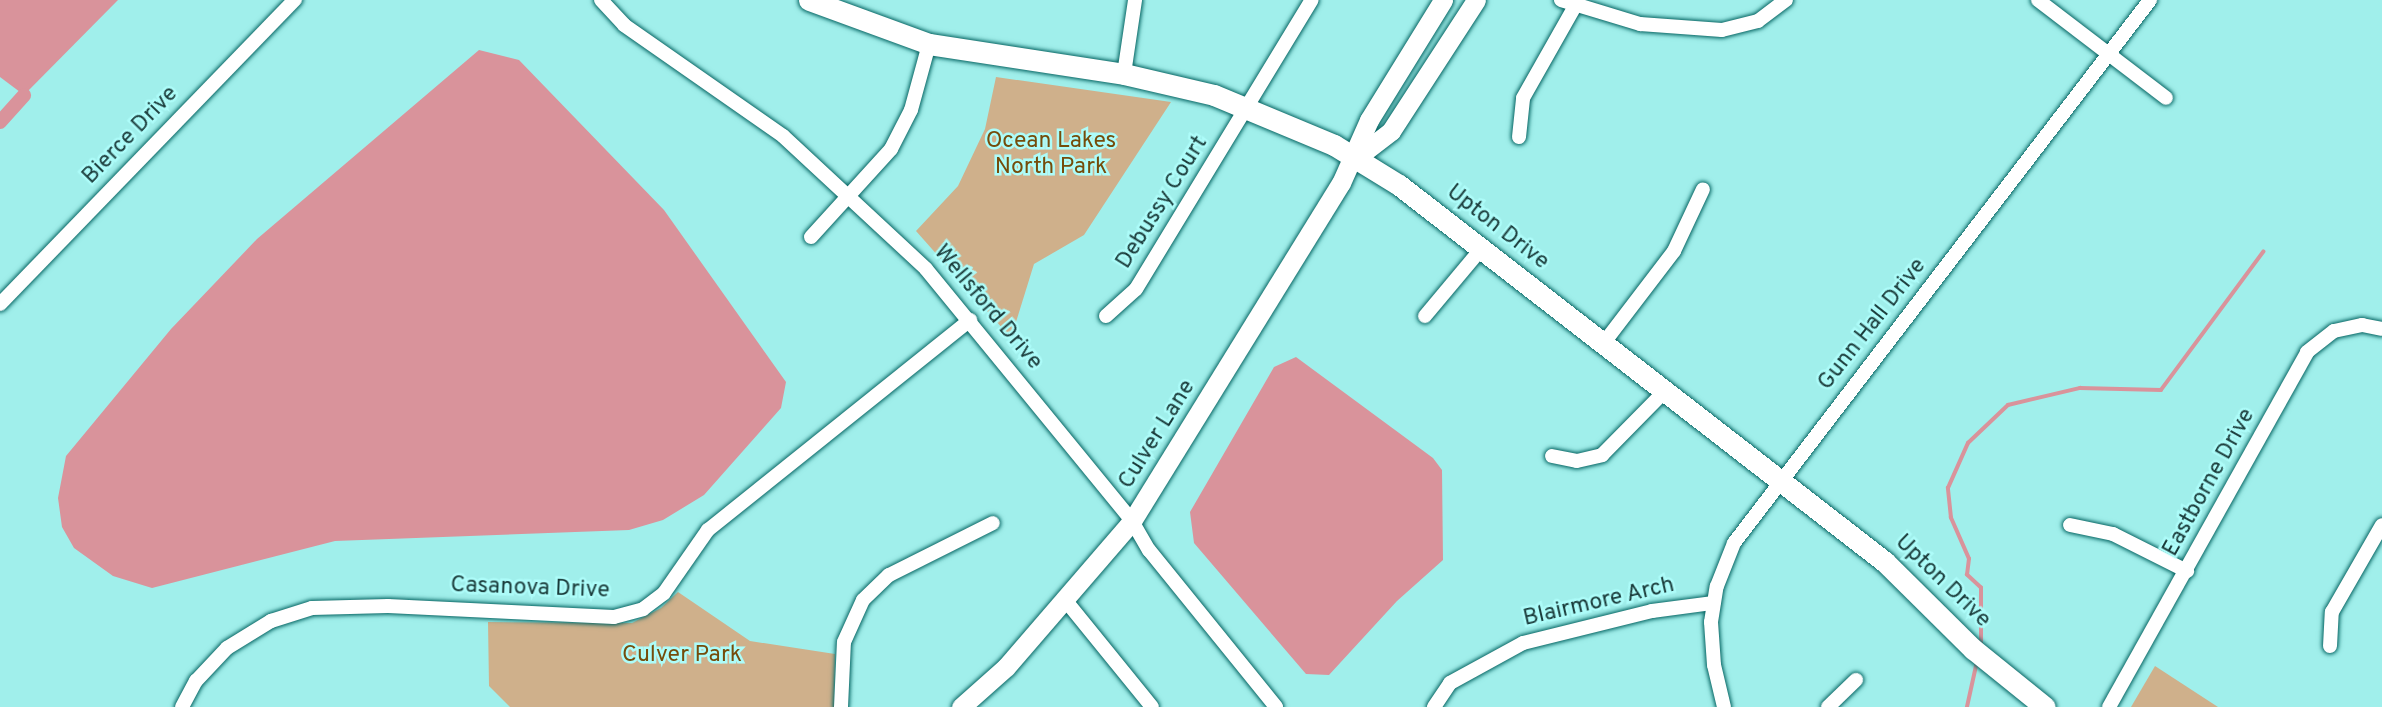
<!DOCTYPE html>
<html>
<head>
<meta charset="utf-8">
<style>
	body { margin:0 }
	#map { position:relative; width:2382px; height:707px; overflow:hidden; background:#a0efeb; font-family:Overpass,sans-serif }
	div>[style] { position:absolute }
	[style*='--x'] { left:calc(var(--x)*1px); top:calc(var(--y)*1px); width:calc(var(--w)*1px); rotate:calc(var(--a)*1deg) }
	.green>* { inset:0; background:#cfb08b }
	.water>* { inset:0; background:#d9939b }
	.stream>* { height:3.5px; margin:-1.75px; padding:0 1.75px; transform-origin:1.75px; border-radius:1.75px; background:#d9939b }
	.canal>* { height:14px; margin:-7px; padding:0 7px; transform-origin:7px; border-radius:7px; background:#d9939b }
	.roads { filter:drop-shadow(0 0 2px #066563) drop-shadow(0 0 2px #066563) }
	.minor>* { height:14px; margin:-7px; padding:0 7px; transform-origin:7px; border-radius:7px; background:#fff }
	.tertiary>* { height:19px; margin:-9.5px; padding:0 9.5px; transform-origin:9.5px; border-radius:9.5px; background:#fff }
	.secondary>* { height:21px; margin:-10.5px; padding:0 10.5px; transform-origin:10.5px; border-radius:10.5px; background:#fff }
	span { translate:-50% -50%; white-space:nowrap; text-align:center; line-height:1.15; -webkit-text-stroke:5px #adfcf9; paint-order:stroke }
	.street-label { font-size:23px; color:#193a39 }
	.park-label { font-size:23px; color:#754c0b }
</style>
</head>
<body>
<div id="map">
	<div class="green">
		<i style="clip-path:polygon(996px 77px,1171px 102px,1084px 235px,1034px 264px,1011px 338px,916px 231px,958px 186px,985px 129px)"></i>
		<i style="clip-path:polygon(678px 592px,750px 641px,835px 654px,834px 707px,510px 707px,489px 686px,488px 622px,632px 623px,661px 608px)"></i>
		<i style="clip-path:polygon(2155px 666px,2218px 707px,2131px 707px)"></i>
	</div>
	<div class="water">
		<i style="clip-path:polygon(0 0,118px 0,24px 95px,0 77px)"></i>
		<i style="clip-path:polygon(479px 50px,519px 60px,664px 210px,786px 382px,781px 408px,704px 495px,663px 520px,629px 530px,335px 541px,152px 588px,113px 576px,74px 548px,62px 527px,58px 498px,66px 456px,171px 329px,257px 239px)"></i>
		<i style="clip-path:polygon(1296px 357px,1433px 458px,1442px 470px,1443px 560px,1397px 601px,1329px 675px,1306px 674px,1194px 543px,1190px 512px,1274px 367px)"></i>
	</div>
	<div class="stream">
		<i style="--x:1981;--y:644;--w:56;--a:-90"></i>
		<i style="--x:1981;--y:588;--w:19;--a:-137"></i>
		<i style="--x:1967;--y:575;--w:16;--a:-83"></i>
		<i style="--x:1969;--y:559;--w:45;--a:-113.7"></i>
		<i style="--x:1951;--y:518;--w:30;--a:-96"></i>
		<i style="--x:1948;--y:488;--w:49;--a:-66"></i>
		<i style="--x:1968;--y:443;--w:55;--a:-43.5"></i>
		<i style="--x:2008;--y:405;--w:74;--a:-13.3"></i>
		<i style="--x:2080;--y:388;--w:81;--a:1.4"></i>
		<i style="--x:2161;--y:390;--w:172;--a:-53.5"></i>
		<i style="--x:1967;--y:707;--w:42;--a:-77.6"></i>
	</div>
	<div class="canal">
		<i style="--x:0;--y:122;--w:36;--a:-48"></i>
	</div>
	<div class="roads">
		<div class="minor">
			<i style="--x:601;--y:0;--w:34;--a:47"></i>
			<i style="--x:624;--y:25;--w:194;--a:34.9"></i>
			<i style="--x:783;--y:136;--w:195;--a:42.9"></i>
			<i style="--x:926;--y:269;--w:325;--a:50.7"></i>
			<i style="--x:1132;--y:521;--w:34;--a:60"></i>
			<i style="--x:1149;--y:550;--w:202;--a:51"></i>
			<i style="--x:1561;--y:0;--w:83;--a:16.9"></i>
			<i style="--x:1640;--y:24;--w:82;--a:4.2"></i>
			<i style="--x:1722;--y:30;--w:37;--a:-14"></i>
			<i style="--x:1758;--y:21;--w:35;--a:-37"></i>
			<i style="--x:2038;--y:0;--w:161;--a:37.4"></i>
			<i style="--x:1124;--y:74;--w:75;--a:-81.5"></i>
			<i style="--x:1519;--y:137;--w:39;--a:-84"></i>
			<i style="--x:1523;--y:98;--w:106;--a:-60.5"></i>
			<i style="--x:811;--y:237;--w:119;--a:-47.7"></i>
			<i style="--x:891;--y:149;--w:44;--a:-62.9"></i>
			<i style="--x:911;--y:110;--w:68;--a:-74.7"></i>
			<i style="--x:0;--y:304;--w:424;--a:-45.9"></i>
			<i style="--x:1106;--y:316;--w:40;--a:-42"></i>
			<i style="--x:1136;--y:289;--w:338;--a:-58.7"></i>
			<i style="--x:1425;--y:316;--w:87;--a:-50.1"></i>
			<i style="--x:1603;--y:344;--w:117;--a:-52.6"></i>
			<i style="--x:1674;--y:251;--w:68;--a:-64.9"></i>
			<i style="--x:1552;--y:456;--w:25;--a:11"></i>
			<i style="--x:1577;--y:461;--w:26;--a:-13"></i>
			<i style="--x:1602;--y:455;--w:90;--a:-45.5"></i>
			<i style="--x:2070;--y:525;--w:44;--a:11.8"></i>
			<i style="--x:2113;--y:534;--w:83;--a:26.6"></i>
			<i style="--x:1066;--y:601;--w:136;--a:50.9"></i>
			<i style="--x:2330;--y:646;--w:34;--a:-87"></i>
			<i style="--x:2332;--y:612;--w:100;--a:-60.1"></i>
			<i style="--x:182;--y:707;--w:30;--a:-62"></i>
			<i style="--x:196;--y:681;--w:45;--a:-46.8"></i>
			<i style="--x:227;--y:648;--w:52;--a:-31.5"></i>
			<i style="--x:271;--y:621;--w:43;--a:-17.6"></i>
			<i style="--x:312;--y:608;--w:76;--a:-1.5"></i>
			<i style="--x:388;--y:606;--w:226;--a:2.8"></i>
			<i style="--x:614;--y:617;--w:30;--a:-15"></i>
			<i style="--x:643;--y:609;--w:26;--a:-37"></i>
			<i style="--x:664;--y:593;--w:77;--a:-55.1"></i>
			<i style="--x:708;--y:530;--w:336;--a:-38.7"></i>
			<i style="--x:841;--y:707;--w:65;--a:-87.4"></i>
			<i style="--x:844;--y:642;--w:46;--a:-65.7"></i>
			<i style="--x:863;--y:600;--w:36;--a:-44"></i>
			<i style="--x:889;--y:575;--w:116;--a:-26.6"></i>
			<i style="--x:1434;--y:707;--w:29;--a:-56"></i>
			<i style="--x:1450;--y:683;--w:83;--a:-28.7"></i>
			<i style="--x:1523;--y:643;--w:133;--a:-13.9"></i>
			<i style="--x:1652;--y:611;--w:62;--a:-7.5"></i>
			<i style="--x:1724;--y:707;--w:43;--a:-103.4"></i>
			<i style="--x:1714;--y:665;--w:43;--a:-94"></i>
			<i style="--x:1711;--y:622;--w:36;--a:-81"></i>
			<i style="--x:1717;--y:586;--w:46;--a:-68.4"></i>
			<i style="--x:1734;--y:543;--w:684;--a:-52.54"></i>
			<i style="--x:1828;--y:707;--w:39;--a:-44"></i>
			<i style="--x:2109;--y:707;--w:406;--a:-60.8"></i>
			<i style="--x:2307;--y:352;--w:34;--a:-38"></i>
			<i style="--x:2334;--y:331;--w:29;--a:-12"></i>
			<i style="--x:2362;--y:325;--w:20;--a:11"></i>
		</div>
		<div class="tertiary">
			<i style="--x:1356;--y:158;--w:44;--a:-37.6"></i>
			<i style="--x:1391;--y:131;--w:156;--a:-57"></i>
			<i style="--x:961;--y:707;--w:60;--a:-41.6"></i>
			<i style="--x:1006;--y:667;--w:193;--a:-49.2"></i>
			<i style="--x:1132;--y:521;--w:397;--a:-58.3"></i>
			<i style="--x:1341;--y:183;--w:69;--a:-66"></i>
			<i style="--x:1369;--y:120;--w:141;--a:-58.3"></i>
		</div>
		<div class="secondary">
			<i style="--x:809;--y:0;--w:128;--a:20.1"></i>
			<i style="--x:929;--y:44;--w:197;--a:8.7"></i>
			<i style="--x:1124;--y:74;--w:92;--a:13.1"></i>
			<i style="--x:1214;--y:95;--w:130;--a:22.6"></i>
			<i style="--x:1334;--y:145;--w:76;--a:31.6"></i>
			<i style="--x:1399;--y:185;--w:615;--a:37.8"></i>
			<i style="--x:1885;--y:562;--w:124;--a:44.7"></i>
			<i style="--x:1973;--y:649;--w:92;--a:38.9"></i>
		</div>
	</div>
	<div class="street-label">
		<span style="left:131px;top:136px;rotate:-46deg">Bierce Drive</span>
		<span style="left:1163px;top:203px;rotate:-58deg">Debussy Court</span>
		<span style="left:1497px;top:228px;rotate:38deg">Upton Drive</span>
		<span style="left:987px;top:308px;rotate:50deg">Wellsford Drive</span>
		<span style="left:1873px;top:325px;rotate:-52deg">Gunn Hall Drive</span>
		<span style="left:1158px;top:435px;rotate:-58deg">Culver Lane</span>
		<span style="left:2210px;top:483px;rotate:-61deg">Eastborne Drive</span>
		<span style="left:1942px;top:582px;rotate:44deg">Upton Drive</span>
		<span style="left:530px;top:589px;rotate:2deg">Casanova Drive</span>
		<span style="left:1599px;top:603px;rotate:-13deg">Blairmore Arch</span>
	</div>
	<div class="park-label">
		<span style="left:1051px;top:155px">Ocean Lakes<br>North Park</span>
		<span style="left:682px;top:656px">Culver Park</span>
	</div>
</div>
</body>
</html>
